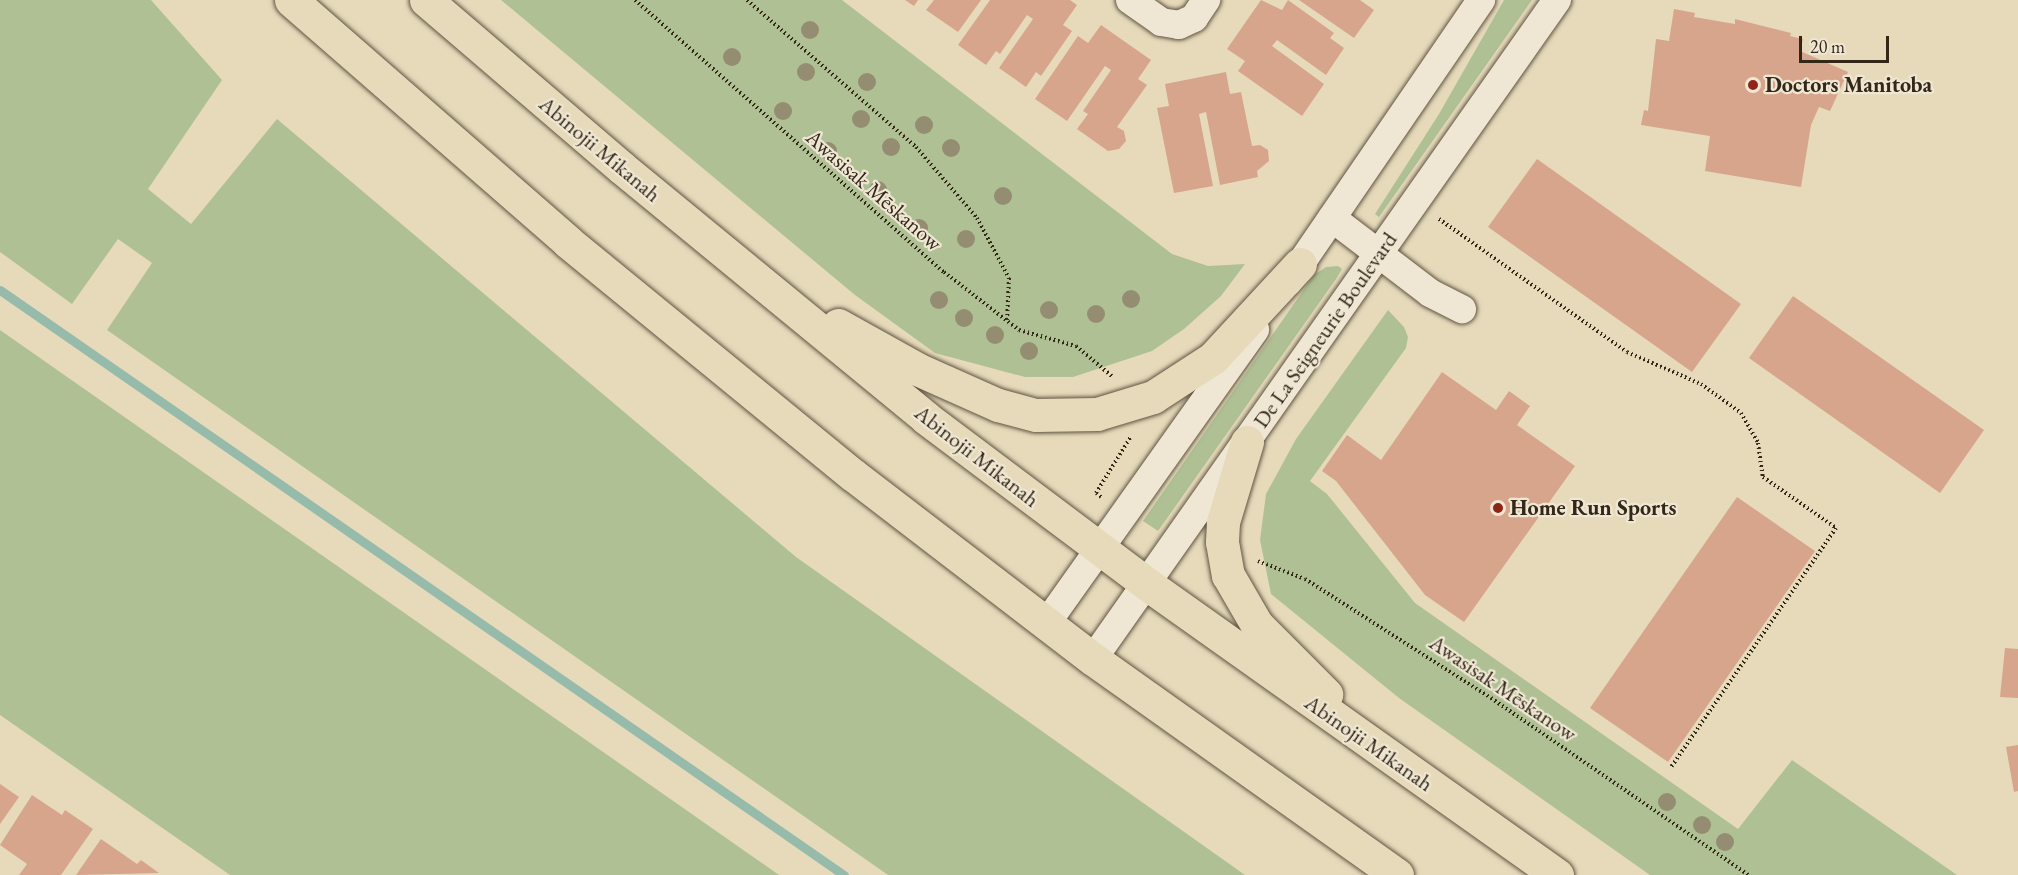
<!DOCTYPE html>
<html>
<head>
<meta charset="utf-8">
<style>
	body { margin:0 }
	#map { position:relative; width:2018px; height:875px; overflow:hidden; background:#e6dabb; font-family:"EB Garamond",serif }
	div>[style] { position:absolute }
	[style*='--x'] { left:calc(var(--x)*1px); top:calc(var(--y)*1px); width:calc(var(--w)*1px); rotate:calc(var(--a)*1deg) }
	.green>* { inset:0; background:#afc194 }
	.stream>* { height:9px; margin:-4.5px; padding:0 4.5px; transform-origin:4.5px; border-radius:4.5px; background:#97bbab }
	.building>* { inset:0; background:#d7a58c }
	.path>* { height:4px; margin-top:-2px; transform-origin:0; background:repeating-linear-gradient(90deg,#332718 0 1.5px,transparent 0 4.5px) }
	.roads { filter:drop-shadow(0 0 2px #605441) drop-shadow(0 0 2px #605441) }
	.minor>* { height:28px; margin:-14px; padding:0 14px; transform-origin:14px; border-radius:14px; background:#efe7d3 }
	.major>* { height:33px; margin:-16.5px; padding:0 16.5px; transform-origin:16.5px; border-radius:16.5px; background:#e6dabb }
	.trees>* { width:18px; height:18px; margin:-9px; border-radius:50%; background:#958d72 }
	.dots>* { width:16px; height:16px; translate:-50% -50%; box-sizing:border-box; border:3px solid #efe7d3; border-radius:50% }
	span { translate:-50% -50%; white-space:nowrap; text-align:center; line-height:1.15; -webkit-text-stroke:4.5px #efe7d3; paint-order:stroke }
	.poi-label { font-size:22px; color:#332718; font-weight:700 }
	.left { translate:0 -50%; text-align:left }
	.street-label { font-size:22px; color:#332718 }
	.scale { position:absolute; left:1799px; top:36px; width:90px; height:27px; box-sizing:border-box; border:3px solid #332718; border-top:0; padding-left:8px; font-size:18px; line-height:21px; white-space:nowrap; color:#332718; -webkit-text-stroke:4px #efe7d3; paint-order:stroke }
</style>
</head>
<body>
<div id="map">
	<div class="green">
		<i style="clip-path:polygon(0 0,151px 0,222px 80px,148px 189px,191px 224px,277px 119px,796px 557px,1245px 875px,888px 875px,107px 330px,152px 263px,118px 239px,72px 304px,0 252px)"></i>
		<i style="clip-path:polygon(501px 0,842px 0,1172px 254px,1208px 266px,1245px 264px,1221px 296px,1184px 329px,1152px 351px,1073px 377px,1025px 377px,935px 353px,855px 295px)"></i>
		<i style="clip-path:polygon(1504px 0,1532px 0,1379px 217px,1375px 214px,1439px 114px)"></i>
		<i style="clip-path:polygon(1338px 266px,1342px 269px,1336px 279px,1158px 531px,1143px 521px,1314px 275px,1326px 267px)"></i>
		<i style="clip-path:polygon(1388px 310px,1404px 327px,1408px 337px,1406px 348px,1310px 481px,1327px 494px,1415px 603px,1738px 829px,1792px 760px,1957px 875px,1650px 875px,1399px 698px,1271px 594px,1260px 540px,1266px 494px,1296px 439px)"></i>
		<i style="clip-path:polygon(0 330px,779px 875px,230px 875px,0 715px)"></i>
	</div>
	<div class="stream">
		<i style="--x:0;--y:290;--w:1027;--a:34.73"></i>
	</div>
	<div class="building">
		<i style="clip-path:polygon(905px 0,918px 0,914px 6px)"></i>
		<i style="clip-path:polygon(934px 0,981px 0,958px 32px,926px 10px)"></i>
		<i style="clip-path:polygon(990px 0,1070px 0,1077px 5px,1063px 25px,1072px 31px,1041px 76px,1036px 72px,1026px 87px,999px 68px,1033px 19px,1027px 15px,1000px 54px,996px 51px,986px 65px,958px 45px)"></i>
		<i style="clip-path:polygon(1261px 0,1282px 10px,1288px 0,1334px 33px,1330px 38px,1344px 48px,1326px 75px,1277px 40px,1272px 46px,1324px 84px,1302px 116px,1238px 71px,1245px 61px,1227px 49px)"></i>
		<i style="clip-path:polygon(1299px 0,1360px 0,1374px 10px,1354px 38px)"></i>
		<i style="clip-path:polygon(1674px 9px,1695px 13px,1694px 17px,1735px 24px,1735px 19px,1791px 33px,1790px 36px,1803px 39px,1800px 51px,1848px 72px,1830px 111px,1819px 107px,1811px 125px,1801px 187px,1705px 171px,1710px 136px,1641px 125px,1644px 110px,1648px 111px,1656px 39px,1669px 41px)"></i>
		<i style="clip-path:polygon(1101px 25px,1151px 60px,1138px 79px,1147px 85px,1117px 127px,1124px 131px,1126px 141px,1119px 149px,1108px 151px,1077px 129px,1088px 114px,1083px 111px,1111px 70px,1105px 66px,1067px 121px,1035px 99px,1078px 36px,1088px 43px)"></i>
		<i style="clip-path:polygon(1226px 72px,1230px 94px,1241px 92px,1252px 146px,1260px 145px,1268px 150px,1269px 161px,1257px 171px,1258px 177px,1220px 185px,1206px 112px,1199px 114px,1213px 186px,1174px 193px,1157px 108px,1169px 106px,1165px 84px)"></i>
		<i style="clip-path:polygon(1537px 159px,1741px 304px,1692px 372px,1488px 227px)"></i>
		<i style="clip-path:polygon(1793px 296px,1984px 430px,1940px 493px,1749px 358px)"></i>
		<i style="clip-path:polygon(1442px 372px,1496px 410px,1509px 391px,1530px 406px,1517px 425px,1575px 466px,1464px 622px,1425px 595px,1336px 481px,1322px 471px,1347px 435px,1381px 460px)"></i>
		<i style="clip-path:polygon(1737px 497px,1815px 551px,1668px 762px,1590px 708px)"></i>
		<i style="clip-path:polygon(2005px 648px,2018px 649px,2018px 698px,2000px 697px)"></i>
		<i style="clip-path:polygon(2018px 745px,2018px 791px,2014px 792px,2006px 747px)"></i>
		<i style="clip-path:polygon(0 784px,19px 797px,0 824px)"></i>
		<i style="clip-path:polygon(32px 795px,62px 815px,65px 810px,93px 829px,61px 875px,19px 875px,27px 864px,0 845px)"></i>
		<i style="clip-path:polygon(101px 839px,137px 864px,141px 860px,159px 873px,76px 875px)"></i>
	</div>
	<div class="path">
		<i style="--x:635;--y:0;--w:412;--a:41.4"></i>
		<i style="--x:944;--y:272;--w:95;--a:37.7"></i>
		<i style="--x:1019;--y:330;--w:59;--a:15.7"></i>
		<i style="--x:1076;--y:346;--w:48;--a:40"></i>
		<i style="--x:747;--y:0;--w:224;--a:41"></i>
		<i style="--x:916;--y:147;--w:94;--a:49.3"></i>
		<i style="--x:977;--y:218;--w:68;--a:61.9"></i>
		<i style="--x:1009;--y:278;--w:42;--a:92.7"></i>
		<i style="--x:1439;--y:219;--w:230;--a:35.3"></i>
		<i style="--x:1627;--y:352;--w:81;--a:23.4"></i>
		<i style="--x:1701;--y:384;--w:49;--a:35.9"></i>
		<i style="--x:1741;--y:413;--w:34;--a:60"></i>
		<i style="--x:1758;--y:443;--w:34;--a:82"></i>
		<i style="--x:1763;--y:477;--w:89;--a:34.9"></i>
		<i style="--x:1836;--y:528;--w:290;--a:124.6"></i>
		<i style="--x:1101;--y:497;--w:6;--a:-141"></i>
		<i style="--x:1096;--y:493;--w:65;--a:-58.3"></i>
		<i style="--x:1258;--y:561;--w:50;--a:21"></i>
		<i style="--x:1305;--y:579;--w:221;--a:32.6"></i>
		<i style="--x:1491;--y:698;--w:313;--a:34.5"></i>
	</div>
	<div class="roads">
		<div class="minor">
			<i style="--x:1130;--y:0;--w:38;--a:35"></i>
			<i style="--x:1161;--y:22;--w:18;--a:9"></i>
			<i style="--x:1179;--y:25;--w:17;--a:-25"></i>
			<i style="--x:1194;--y:18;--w:22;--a:-56"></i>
			<i style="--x:1332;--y:218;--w:123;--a:37.4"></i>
			<i style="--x:1430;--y:293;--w:36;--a:27"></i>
			<i style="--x:1288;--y:282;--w:342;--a:-55.6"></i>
			<i style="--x:1046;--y:624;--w:361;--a:-54.6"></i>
			<i style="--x:1093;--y:659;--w:806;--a:-54.85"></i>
		</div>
		<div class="major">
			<i style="--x:291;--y:0;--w:368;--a:41.1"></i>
			<i style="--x:568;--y:242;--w:368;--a:39.3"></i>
			<i style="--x:853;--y:475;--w:302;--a:37.5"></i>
			<i style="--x:1093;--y:659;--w:373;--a:35.4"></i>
			<i style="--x:426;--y:0;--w:258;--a:40.6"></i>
			<i style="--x:622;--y:168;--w:394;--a:39.4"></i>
			<i style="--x:926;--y:418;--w:276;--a:36.9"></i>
			<i style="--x:1147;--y:584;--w:503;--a:35.37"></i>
			<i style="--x:838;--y:325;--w:90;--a:29.1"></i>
			<i style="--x:917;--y:369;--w:89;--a:24"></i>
			<i style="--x:998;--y:405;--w:39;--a:15"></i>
			<i style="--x:1036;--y:415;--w:61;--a:-0.9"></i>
			<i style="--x:1097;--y:414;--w:59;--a:-16.9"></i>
			<i style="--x:1153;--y:397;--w:72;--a:-33"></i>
			<i style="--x:1213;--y:358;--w:128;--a:-47.2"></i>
			<i style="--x:1247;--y:442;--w:84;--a:106.7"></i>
			<i style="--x:1223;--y:522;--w:20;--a:93"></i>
			<i style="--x:1222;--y:542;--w:34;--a:80"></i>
			<i style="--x:1228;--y:575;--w:58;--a:59.9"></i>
			<i style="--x:1257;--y:625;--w:98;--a:45"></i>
		</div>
	</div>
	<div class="trees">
		<i style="left:810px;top:30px"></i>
		<i style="left:732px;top:57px"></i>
		<i style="left:806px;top:72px"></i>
		<i style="left:867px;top:82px"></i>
		<i style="left:783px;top:111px"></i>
		<i style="left:861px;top:119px"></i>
		<i style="left:924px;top:125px"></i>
		<i style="left:891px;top:147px"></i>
		<i style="left:951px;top:148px"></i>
		<i style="left:828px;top:151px"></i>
		<i style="left:878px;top:190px"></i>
		<i style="left:1003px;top:196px"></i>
		<i style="left:919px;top:228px"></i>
		<i style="left:966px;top:239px"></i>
		<i style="left:1131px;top:299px"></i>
		<i style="left:939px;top:300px"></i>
		<i style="left:1049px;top:310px"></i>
		<i style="left:1096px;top:314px"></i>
		<i style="left:964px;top:318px"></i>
		<i style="left:995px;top:335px"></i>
		<i style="left:1029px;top:351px"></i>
		<i style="left:1667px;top:802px"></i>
		<i style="left:1702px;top:825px"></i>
		<i style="left:1725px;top:842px"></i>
	</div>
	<div class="dots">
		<i style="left:1753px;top:85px;background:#8f2418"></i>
		<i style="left:1498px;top:508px;background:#8f2418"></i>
	</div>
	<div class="poi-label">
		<span class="left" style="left:1765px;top:85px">Doctors Manitoba</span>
		<span class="left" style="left:1510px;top:508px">Home Run Sports</span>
	</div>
	<div class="street-label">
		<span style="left:600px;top:149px;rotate:40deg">Abinojii Mikanah</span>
		<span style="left:874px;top:190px;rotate:41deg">Awasisak Mēskanow</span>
		<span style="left:1325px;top:330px;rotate:-55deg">De La Seigneurie Boulevard</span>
		<span style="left:977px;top:456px;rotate:38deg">Abinojii Mikanah</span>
		<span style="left:1503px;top:688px;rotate:34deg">Awasisak Mēskanow</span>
		<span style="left:1369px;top:743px;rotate:35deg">Abinojii Mikanah</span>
	</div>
	<div class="scale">20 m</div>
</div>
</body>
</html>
